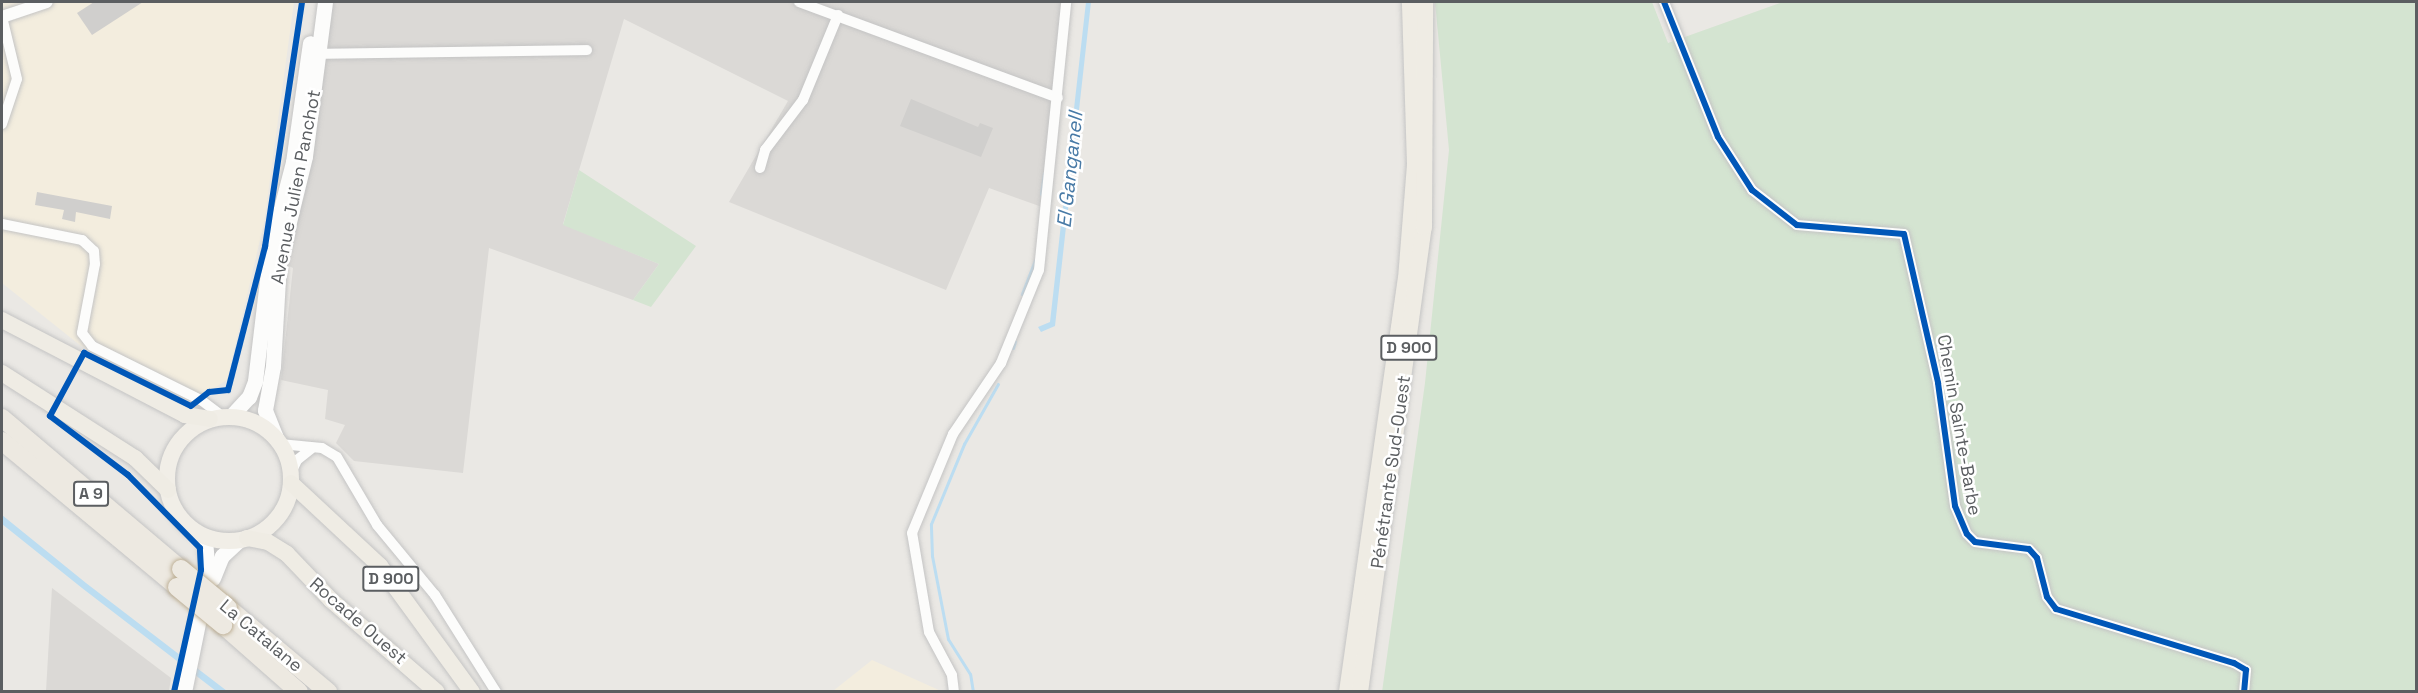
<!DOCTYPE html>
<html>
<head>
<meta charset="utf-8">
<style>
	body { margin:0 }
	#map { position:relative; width:2418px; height:693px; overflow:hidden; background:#eae8e4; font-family:"Space Grotesk",sans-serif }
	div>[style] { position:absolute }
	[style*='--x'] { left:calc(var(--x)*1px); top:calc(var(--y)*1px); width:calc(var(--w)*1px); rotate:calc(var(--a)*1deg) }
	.commercial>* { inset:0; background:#f3edde }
	.industrial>* { inset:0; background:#dbd9d6 }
	.green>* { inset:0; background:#d4e4d1 }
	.water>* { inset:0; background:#bcddf1 }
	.stream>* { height:3px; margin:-1.5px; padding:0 1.5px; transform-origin:1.5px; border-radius:1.5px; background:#bcddf1 }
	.building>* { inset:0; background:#d0cfcd }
	.roads { filter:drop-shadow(0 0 2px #c4c4c4) drop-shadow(0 0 2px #c4c4c4) }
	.minor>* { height:10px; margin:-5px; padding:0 5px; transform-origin:5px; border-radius:5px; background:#fcfcfb }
	.tertiary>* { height:12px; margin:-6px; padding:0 6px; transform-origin:6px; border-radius:6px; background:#fcfcfb }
	.secondary>* { height:15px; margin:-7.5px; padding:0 7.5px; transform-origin:7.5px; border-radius:7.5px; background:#fcfcfb }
	.primary>* { height:16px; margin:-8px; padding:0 8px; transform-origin:8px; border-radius:8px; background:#f1eee7 }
	.primary>.ring { margin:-8px; padding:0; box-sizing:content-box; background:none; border:16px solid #f1eee7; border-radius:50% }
	.trunk>* { height:16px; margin:-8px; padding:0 8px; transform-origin:8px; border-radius:8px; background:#efece4 }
	.motorway>* { height:18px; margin:-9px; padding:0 9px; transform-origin:9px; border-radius:9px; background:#ede9e1 }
	.bridges { filter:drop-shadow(0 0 2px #bdaf95) drop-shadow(0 0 2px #bdaf95) }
	.motorway-bridge>* { height:18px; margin:-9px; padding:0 9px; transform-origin:9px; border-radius:9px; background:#ede9e1 }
	.cycleway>* { height:6px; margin:-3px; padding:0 3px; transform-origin:3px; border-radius:3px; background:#0057b8 }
	span { translate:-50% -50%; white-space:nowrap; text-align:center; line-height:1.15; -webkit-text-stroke:5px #fff; paint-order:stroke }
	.shield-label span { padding:2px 4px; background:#fff; border:2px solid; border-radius:4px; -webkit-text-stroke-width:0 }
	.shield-label { font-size:16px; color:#5b5e61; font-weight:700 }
	.street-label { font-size:18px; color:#5b5e61 }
	.water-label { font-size:20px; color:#487aa6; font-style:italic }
	.frame { position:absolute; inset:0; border:3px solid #5b5e61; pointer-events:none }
</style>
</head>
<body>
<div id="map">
	<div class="commercial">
		<i style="clip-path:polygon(2px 2px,294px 2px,264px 223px,227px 380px,191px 402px,81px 346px,2px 283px)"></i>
		<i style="clip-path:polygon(872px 660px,941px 691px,833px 691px)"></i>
	</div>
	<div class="industrial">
		<i style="clip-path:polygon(330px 2px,1061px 2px,1042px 207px,989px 188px,946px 290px,729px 202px,788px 101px,624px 19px,563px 224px,659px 264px,633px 300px,489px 248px,463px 473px,354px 461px,336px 443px,345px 425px,325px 419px,328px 390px,281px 380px,293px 268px,287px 265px)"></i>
		<i style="clip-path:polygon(52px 588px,171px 678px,169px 691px,46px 691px)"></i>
	</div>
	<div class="green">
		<i style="clip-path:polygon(1435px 2px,1652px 2px,1668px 43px,1783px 2px,2416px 2px,2416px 691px,1382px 692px,1425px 383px,1449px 150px)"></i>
		<i style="clip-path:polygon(579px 170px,696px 246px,651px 307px,633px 300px,659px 264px,563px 225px)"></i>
	</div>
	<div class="water">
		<i style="clip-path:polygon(1086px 2px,1091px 2px,1055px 326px,1041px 332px,1038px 327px,1050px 322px)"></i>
		<i style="clip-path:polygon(2px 515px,86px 583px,227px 691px,216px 691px,82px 588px,2px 524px)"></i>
	</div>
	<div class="stream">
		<i style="--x:1041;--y:194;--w:21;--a:-82"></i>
		<i style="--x:1022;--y:294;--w:36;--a:-69"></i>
		<i style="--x:1013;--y:348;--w:7;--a:-74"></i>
		<i style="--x:973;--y:692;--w:18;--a:-99"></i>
		<i style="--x:970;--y:674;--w:41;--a:-122.2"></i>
		<i style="--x:948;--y:639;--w:85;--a:-100.9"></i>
		<i style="--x:932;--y:556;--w:32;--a:-92"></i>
		<i style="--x:931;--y:524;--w:87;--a:-67.6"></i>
		<i style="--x:964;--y:444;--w:69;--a:-60.5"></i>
	</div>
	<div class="building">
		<i style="clip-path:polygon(94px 2px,143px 2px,92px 35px,77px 13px)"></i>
		<i style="clip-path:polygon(911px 99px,978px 127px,980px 123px,993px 128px,981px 157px,900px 126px)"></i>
		<i style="clip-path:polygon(37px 192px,112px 206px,110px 219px,76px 212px,75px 222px,62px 219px,64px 210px,35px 205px)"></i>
	</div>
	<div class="roads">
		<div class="minor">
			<i style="--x:799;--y:2;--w:276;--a:20.3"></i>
			<i style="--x:1664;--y:2;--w:145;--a:68.2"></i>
			<i style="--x:1718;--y:137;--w:63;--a:57.3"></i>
			<i style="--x:1752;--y:190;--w:57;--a:37.9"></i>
			<i style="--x:1797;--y:225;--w:107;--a:4.8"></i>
			<i style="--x:1904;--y:234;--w:153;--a:77.1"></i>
			<i style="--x:1938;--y:383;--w:124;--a:82.1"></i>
			<i style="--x:1955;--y:506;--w:30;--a:67"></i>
			<i style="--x:1967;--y:534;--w:11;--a:45"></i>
			<i style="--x:1975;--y:542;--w:54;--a:7.4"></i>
			<i style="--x:2029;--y:549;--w:12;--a:48"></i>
			<i style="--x:2037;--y:558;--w:40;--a:75.6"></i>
			<i style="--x:2047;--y:597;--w:15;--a:53"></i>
			<i style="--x:2056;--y:609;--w:186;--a:16.9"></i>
			<i style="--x:2234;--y:663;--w:14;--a:30"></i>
			<i style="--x:2246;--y:670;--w:22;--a:95"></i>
			<i style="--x:313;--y:54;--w:274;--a:-0.8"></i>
			<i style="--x:2;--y:124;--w:47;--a:-71.6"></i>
			<i style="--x:17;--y:79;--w:64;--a:-103.6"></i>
			<i style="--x:760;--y:168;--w:19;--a:-74"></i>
			<i style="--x:765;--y:150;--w:63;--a:-52.8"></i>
			<i style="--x:803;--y:100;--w:92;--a:-67.6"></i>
			<i style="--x:2;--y:224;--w:82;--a:11.3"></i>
			<i style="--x:82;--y:240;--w:16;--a:43"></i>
			<i style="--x:94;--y:251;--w:13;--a:86"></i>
			<i style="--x:95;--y:264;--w:70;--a:100.7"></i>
			<i style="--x:82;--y:333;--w:16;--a:52"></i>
			<i style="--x:92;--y:346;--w:122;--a:26.4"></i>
			<i style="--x:201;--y:400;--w:26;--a:37"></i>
			<i style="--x:280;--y:444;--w:42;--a:5.4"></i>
			<i style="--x:322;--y:448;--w:17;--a:31"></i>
			<i style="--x:337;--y:457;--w:79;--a:59.5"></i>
			<i style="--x:377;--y:525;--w:91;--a:50.4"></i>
			<i style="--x:435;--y:595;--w:115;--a:57.8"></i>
			<i style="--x:291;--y:473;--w:14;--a:-65"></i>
			<i style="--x:297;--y:460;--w:18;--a:-38"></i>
			<i style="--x:954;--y:692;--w:17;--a:-97"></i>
			<i style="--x:952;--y:675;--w:49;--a:-118.1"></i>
			<i style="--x:929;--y:632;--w:100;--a:-99.7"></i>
			<i style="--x:912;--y:533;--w:107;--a:-67.5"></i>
			<i style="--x:953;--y:434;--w:86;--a:-55.9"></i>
			<i style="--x:1001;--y:363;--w:100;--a:-67.8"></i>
			<i style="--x:1039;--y:270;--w:269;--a:-84.2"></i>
		</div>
		<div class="tertiary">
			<i style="--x:2;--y:17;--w:47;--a:-18.4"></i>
		</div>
		<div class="secondary">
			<i style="--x:231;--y:416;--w:26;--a:-47"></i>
			<i style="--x:249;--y:397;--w:17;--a:-69"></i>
			<i style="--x:255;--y:381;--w:135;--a:-83.2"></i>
			<i style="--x:271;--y:247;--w:88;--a:-75.5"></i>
			<i style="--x:293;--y:162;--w:120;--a:-81.9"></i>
			<i style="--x:277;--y:440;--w:32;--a:-112"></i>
			<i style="--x:265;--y:410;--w:45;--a:-79.7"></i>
			<i style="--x:273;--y:366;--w:103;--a:-86.7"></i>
			<i style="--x:279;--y:263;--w:110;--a:-76.3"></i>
			<i style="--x:305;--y:156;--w:155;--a:-82.6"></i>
			<i style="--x:213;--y:578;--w:24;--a:-68"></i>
			<i style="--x:222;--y:556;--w:22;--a:-43"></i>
			<i style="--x:184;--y:692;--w:120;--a:-78.5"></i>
			<i style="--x:208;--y:574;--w:37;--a:-95"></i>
		</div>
		<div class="primary">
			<i class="ring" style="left:167px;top:417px;width:108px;height:108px"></i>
		</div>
		<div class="trunk">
			<i style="--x:2;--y:320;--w:206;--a:27.4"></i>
			<i style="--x:185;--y:415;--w:25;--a:9"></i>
			<i style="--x:2;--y:373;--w:158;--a:32.6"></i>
			<i style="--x:135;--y:458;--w:46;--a:44.1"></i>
			<i style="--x:291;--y:483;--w:122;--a:43"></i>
			<i style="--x:380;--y:566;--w:156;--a:53.9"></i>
			<i style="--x:247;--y:538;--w:21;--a:11"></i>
			<i style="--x:268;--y:542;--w:22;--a:32"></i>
			<i style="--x:287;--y:554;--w:64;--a:46.3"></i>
			<i style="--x:331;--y:600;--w:140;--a:41"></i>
			<i style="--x:1347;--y:692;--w:417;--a:-81.9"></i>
			<i style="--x:1406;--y:279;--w:115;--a:-85.5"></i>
			<i style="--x:1415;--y:164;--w:162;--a:-91.8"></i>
			<i style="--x:1360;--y:692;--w:469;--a:-82.2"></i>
			<i style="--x:1424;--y:227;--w:225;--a:-89.7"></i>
		</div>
		<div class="motorway">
			<i style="--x:2;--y:418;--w:234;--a:40.2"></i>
			<i style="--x:2;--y:441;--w:228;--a:39.8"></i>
			<i style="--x:228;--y:608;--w:131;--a:40"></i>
			<i style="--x:223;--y:625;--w:101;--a:41.4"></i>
		</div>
	</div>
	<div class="bridges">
		<div class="motorway-bridge">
			<i style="--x:181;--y:569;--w:61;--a:39.7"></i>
			<i style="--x:177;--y:587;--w:60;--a:39.6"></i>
		</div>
	</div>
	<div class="cycleway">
		<i style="--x:1664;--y:2;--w:145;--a:68.2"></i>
		<i style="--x:1718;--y:137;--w:63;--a:57.3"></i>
		<i style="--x:1752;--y:190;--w:57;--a:37.9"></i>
		<i style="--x:1797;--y:225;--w:107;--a:4.8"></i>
		<i style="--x:1904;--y:234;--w:153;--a:77.1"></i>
		<i style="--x:1938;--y:383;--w:124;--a:82.1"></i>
		<i style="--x:1955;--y:506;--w:30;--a:67"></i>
		<i style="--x:1967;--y:534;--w:11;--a:45"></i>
		<i style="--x:1975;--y:542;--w:54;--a:7.4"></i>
		<i style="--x:2029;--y:549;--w:12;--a:48"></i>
		<i style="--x:2037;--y:558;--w:40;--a:75.6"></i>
		<i style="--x:2047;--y:597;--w:15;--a:53"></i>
		<i style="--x:2056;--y:609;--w:186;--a:16.9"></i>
		<i style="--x:2234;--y:663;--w:14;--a:30"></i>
		<i style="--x:2246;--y:670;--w:22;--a:95"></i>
		<i style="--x:174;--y:692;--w:125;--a:-77.5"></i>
		<i style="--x:201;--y:570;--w:22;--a:-93"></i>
		<i style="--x:200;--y:548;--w:103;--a:-134.6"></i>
		<i style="--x:128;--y:475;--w:98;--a:-142.9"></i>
		<i style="--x:50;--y:416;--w:72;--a:-61.6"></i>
		<i style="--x:84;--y:353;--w:119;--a:26.4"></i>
		<i style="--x:191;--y:406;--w:23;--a:-38"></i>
		<i style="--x:209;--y:392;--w:19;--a:-6"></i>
		<i style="--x:228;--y:390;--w:148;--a:-75.5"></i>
		<i style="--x:265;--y:247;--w:248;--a:-81.4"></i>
	</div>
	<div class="shield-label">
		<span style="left:1409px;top:348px">D 900</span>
		<span style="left:91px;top:494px">A 9</span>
		<span style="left:391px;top:579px">D 900</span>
	</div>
	<div class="street-label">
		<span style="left:296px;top:187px;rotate:-79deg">Avenue Julien Panchot</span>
		<span style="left:1959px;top:425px;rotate:80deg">Chemin Sainte-Barbe</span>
		<span style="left:1391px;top:472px;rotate:-82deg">Pénétrante Sud-Ouest</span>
		<span style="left:358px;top:621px;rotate:41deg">Rocade Ouest</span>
		<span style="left:261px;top:636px;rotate:40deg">La Catalane</span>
	</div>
	<div class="water-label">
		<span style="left:1070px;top:170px;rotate:-84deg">El Ganganell</span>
	</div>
	<div class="frame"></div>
</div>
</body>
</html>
